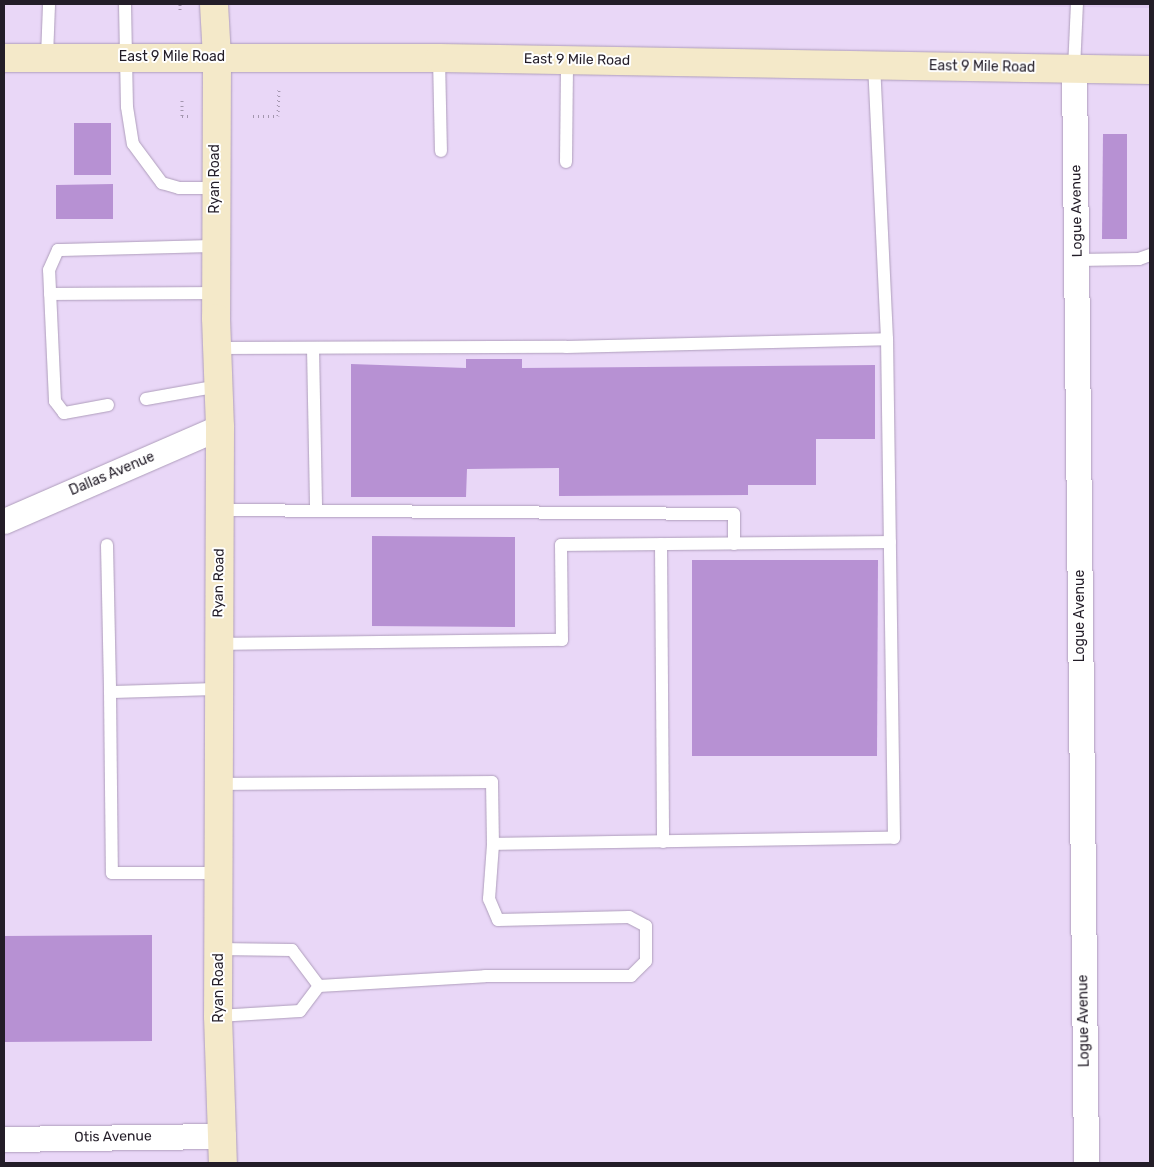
<!DOCTYPE html>
<html>
<head>
<meta charset="utf-8">
<style>
	body { margin:0 }
	#map { position:relative; width:1154px; height:1167px; overflow:hidden; background:#e9d7f7; font-family:Rubik,sans-serif }
	div>[style] { position:absolute }
	[style*='--x'] { left:calc(var(--x)*1px); top:calc(var(--y)*1px); width:calc(var(--w)*1px); rotate:calc(var(--a)*1deg) }
	.built>* { inset:0; background:#e0cbf1 }
	.building>* { inset:0; background:#b791d3 }
	.path>* { height:3px; margin-top:-1.5px; transform-origin:0; background:repeating-linear-gradient(90deg,#a396ae 0 1px,transparent 0 5px) }
	.roads { filter:drop-shadow(0 0 1px #ae9dbb) drop-shadow(0 0 1px #ae9dbb) }
	.service>* { height:12px; margin:-6px; padding:0 6px; transform-origin:6px; border-radius:6px; background:#fff }
	.minor>* { height:25px; margin:-12.5px; padding:0 12.5px; transform-origin:12.5px; border-radius:12.5px; background:#fff }
	.secondary>* { height:28px; margin:-14px; padding:0 14px; transform-origin:14px; border-radius:14px; background:#f4e9c9 }
	span { translate:-50% -50%; white-space:nowrap; text-align:center; line-height:1.15; -webkit-text-stroke:4px #fff; paint-order:stroke }
	.street-label { font-size:14px; color:#231d28 }
	.frame { position:absolute; inset:0; border:5px solid #231d28; pointer-events:none }
</style>
</head>
<body>
<div id="map">
	<div class="built">
		<i style="clip-path:polygon(805px 4px,1150px 4px,1150px 8px,1015px 6px)"></i>
	</div>
	<div class="building">
		<i style="clip-path:polygon(74px 123px,111px 123px,111px 175px,74px 175px)"></i>
		<i style="clip-path:polygon(1103px 134px,1127px 134px,1127px 239px,1102px 239px)"></i>
		<i style="clip-path:polygon(113px 184px,113px 219px,56px 219px,56px 185px)"></i>
		<i style="clip-path:polygon(466px 359px,522px 359px,522px 368px,875px 365px,875px 439px,816px 439px,816px 485px,748px 485px,748px 495px,559px 496px,559px 468px,467px 469px,466px 497px,351px 497px,351px 364px,466px 368px)"></i>
		<i style="clip-path:polygon(372px 536px,515px 537px,515px 627px,372px 626px)"></i>
		<i style="clip-path:polygon(692px 560px,878px 560px,877px 756px,692px 756px)"></i>
		<i style="clip-path:polygon(152px 935px,152px 1041px,4px 1042px,4px 936px)"></i>
	</div>
	<div class="path">
		<i style="--x:180;--y:4;--w:7;--a:90"></i>
		<i style="--x:182;--y:100;--w:16;--a:90"></i>
		<i style="--x:182;--y:116;--w:8;--a:0"></i>
		<i style="--x:253;--y:116;--w:25;--a:0"></i>
		<i style="--x:278;--y:116;--w:27;--a:-88"></i>
	</div>
	<div class="roads">
		<div class="service">
			<i style="--x:125;--y:4;--w:103;--a:88.9"></i>
			<i style="--x:127;--y:107;--w:37;--a:81"></i>
			<i style="--x:133;--y:144;--w:49;--a:53.4"></i>
			<i style="--x:162;--y:183;--w:18;--a:16"></i>
			<i style="--x:179;--y:188;--w:36;--a:0"></i>
			<i style="--x:47;--y:57;--w:53;--a:-87.8"></i>
			<i style="--x:439;--y:58;--w:93;--a:88.8"></i>
			<i style="--x:1074;--y:69;--w:65;--a:-87.4"></i>
			<i style="--x:566;--y:162;--w:102;--a:-89.4"></i>
			<i style="--x:1078;--y:260;--w:61;--a:-0.9"></i>
			<i style="--x:1139;--y:259;--w:12;--a:-20"></i>
			<i style="--x:50;--y:294;--w:166;--a:-0.3"></i>
			<i style="--x:217;--y:348;--w:349;--a:-0.2"></i>
			<i style="--x:566;--y:347;--w:321;--a:-1.4"></i>
			<i style="--x:313;--y:348;--w:162;--a:88.9"></i>
			<i style="--x:146;--y:399;--w:74;--a:-10.1"></i>
			<i style="--x:108;--y:405;--w:45;--a:169.7"></i>
			<i style="--x:64;--y:413;--w:15;--a:-127"></i>
			<i style="--x:55;--y:401;--w:131;--a:-92.6"></i>
			<i style="--x:49;--y:270;--w:22;--a:-66"></i>
			<i style="--x:58;--y:250;--w:157;--a:-1.5"></i>
			<i style="--x:219;--y:510;--w:515;--a:0.45"></i>
			<i style="--x:734;--y:514;--w:30;--a:90"></i>
			<i style="--x:661;--y:544;--w:298;--a:89.6"></i>
			<i style="--x:107;--y:545;--w:147;--a:88.8"></i>
			<i style="--x:110;--y:692;--w:108;--a:-1.6"></i>
			<i style="--x:218;--y:644;--w:344;--a:-0.7"></i>
			<i style="--x:562;--y:640;--w:95;--a:-90.6"></i>
			<i style="--x:561;--y:545;--w:329;--a:-0.5"></i>
			<i style="--x:110;--y:692;--w:181;--a:89.4"></i>
			<i style="--x:112;--y:873;--w:106;--a:0"></i>
			<i style="--x:218;--y:784;--w:274;--a:-0.4"></i>
			<i style="--x:492;--y:782;--w:62;--a:89.1"></i>
			<i style="--x:493;--y:844;--w:401;--a:-0.9"></i>
			<i style="--x:894;--y:838;--w:499;--a:-90.8"></i>
			<i style="--x:887;--y:339;--w:274;--a:-92.7"></i>
			<i style="--x:218;--y:949;--w:74;--a:0.8"></i>
			<i style="--x:292;--y:950;--w:45;--a:53.1"></i>
			<i style="--x:218;--y:1016;--w:82;--a:-3.5"></i>
			<i style="--x:300;--y:1011;--w:31;--a:-53"></i>
			<i style="--x:319;--y:986;--w:166;--a:-3.4"></i>
			<i style="--x:485;--y:976;--w:146;--a:0"></i>
			<i style="--x:631;--y:976;--w:21;--a:-45"></i>
			<i style="--x:646;--y:961;--w:35;--a:-90"></i>
			<i style="--x:646;--y:926;--w:19;--a:-152"></i>
			<i style="--x:629;--y:917;--w:131;--a:178.7"></i>
			<i style="--x:498;--y:920;--w:23;--a:-113"></i>
			<i style="--x:489;--y:899;--w:55;--a:-85.8"></i>
		</div>
		<div class="minor">
			<i style="--x:1074;--y:69;--w:1094;--a:89.37"></i>
			<i style="--x:4;--y:521;--w:236;--a:-23.5"></i>
			<i style="--x:4;--y:1139;--w:219;--a:-0.8"></i>
		</div>
		<div class="secondary">
			<i style="--x:214;--y:4;--w:53;--a:86.8"></i>
			<i style="--x:217;--y:57;--w:261;--a:90.2"></i>
			<i style="--x:216;--y:318;--w:109;--a:87.9"></i>
			<i style="--x:220;--y:427;--w:589;--a:90.19"></i>
			<i style="--x:218;--y:1016;--w:147;--a:88.1"></i>
			<i style="--x:4;--y:58;--w:435;--a:0"></i>
			<i style="--x:439;--y:58;--w:711;--a:0.97"></i>
		</div>
	</div>
	<div class="street-label">
		<span style="left:172px;top:57px">East 9 Mile Road</span>
		<span style="left:577px;top:60px;rotate:1deg">East 9 Mile Road</span>
		<span style="left:982px;top:67px;rotate:1deg">East 9 Mile Road</span>
		<span style="left:215px;top:179px;rotate:-90deg">Ryan Road</span>
		<span style="left:1077px;top:211px;rotate:-91deg">Logue Avenue</span>
		<span style="left:112px;top:474px;rotate:-23deg">Dallas Avenue</span>
		<span style="left:219px;top:583px;rotate:-89deg">Ryan Road</span>
		<span style="left:1080px;top:616px;rotate:-90deg">Logue Avenue</span>
		<span style="left:219px;top:988px;rotate:-90deg">Ryan Road</span>
		<span style="left:1084px;top:1021px;rotate:-91deg">Logue Avenue</span>
		<span style="left:113px;top:1137px;rotate:-1deg">Otis Avenue</span>
	</div>
	<div class="frame"></div>
</div>
</body>
</html>
